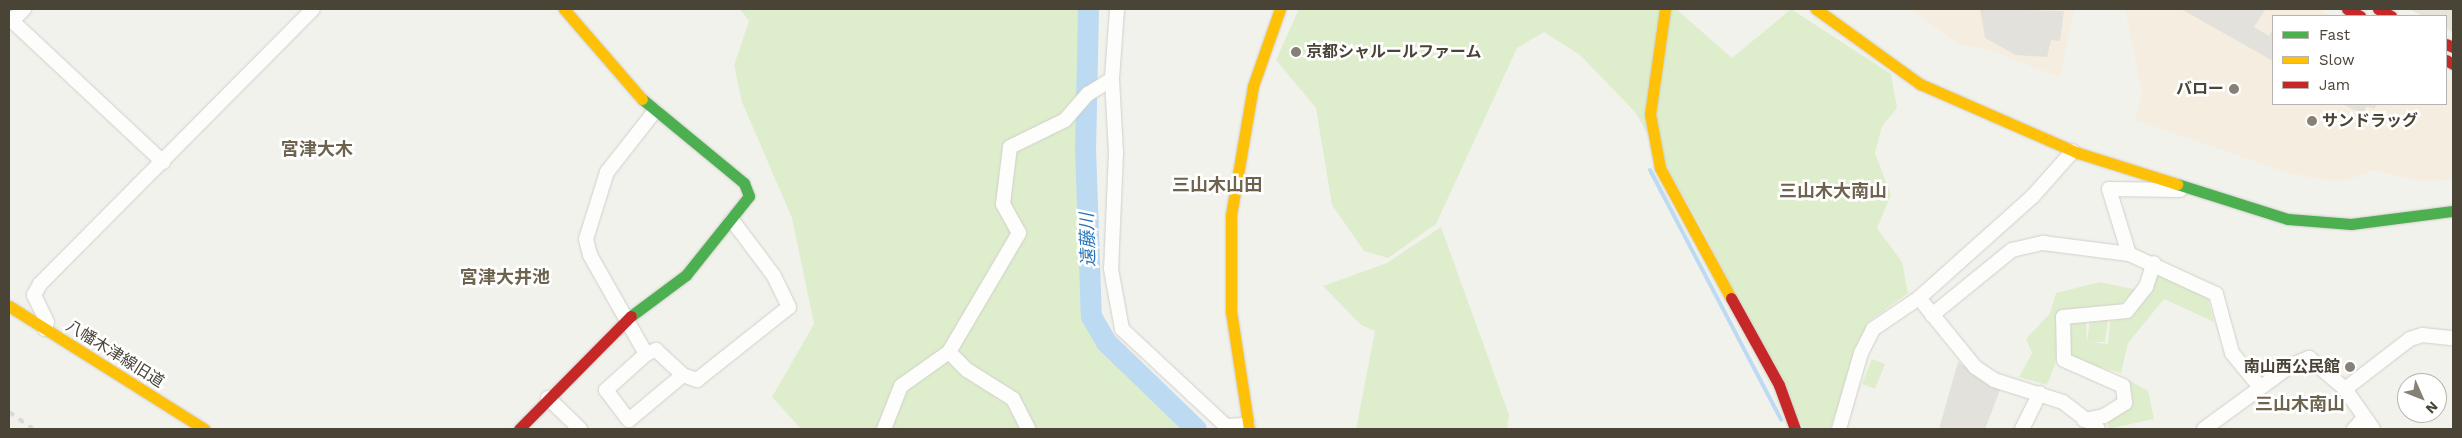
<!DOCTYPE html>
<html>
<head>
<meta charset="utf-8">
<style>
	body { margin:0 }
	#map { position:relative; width:2462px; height:438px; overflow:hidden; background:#f2f2ed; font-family:"Work Sans","Noto Sans JP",sans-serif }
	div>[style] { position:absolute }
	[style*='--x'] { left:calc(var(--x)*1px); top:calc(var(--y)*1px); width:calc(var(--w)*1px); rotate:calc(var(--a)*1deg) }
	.residential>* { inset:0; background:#e7e4da }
	.commercial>* { inset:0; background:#f5eee0 }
	.green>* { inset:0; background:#deeecc }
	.parking>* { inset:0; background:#e2e1dc }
	.stream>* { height:4px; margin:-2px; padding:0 2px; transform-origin:2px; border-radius:2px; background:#bcdaf2 }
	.river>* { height:21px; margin:-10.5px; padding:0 10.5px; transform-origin:10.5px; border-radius:10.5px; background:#bcdaf2 }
	.roads { filter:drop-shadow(0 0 1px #d1cfca) drop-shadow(0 0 1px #d1cfca) }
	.street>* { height:14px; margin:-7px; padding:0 7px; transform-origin:7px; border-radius:7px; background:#fdfdfc }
	.fast>* { height:11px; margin:-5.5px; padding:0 5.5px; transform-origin:5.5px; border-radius:5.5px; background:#4caf50 }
	.slow>* { height:11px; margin:-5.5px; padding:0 5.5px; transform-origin:5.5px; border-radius:5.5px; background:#ffc107 }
	.jam>* { height:11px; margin:-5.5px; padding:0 5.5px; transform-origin:5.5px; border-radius:5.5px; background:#c62828 }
	.rail>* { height:4px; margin-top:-2px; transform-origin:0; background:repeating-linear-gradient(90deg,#dadad9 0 6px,transparent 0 12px) }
	.dots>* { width:14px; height:14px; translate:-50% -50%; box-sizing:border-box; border:2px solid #fff; border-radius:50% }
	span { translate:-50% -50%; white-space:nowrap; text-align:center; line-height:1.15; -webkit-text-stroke:5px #fff; paint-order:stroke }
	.poi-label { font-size:16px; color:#4a4437; font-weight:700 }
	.left { translate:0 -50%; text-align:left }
	.right { translate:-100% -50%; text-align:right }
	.street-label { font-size:16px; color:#4a4437 }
	.neighbourhood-label { font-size:18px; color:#6d634e; font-weight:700 }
	.water-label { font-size:18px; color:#2b76bc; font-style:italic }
	.frame { position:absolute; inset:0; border:10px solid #4a4437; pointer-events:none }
	.legend { position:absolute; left:2272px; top:15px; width:175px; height:90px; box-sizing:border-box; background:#fff; border:1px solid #b7b4af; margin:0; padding:6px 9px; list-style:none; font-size:15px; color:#4a4437 }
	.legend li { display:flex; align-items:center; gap:10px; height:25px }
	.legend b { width:25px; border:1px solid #b7b4af }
	.north { position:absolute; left:2397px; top:373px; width:50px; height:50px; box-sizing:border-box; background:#fff; border:1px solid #b7b4af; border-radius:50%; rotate:134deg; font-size:14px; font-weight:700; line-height:20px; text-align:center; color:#4a4437 }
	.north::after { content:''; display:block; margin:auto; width:18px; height:22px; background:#858177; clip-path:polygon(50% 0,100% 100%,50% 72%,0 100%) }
</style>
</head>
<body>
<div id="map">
	<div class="residential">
		<i style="clip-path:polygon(2409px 9px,2453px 9px,2453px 32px,2446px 28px,2446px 16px,2423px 16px)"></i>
	</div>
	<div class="commercial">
		<i style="clip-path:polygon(1910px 9px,2074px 9px,2060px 78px,1995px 52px,1959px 44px)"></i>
		<i style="clip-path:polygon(2125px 9px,2318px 9px,2331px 16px,2273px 16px,2273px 104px,2446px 104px,2446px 77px,2453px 80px,2453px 180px,2418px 181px,2374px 170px,2345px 181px,2323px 180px,2288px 173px,2135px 120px,2142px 94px)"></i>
	</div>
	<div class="green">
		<i style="clip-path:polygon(740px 9px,1083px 9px,1078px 149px,1085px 313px,1106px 348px,1189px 429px,801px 429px,772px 397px,814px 324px,792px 218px,742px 102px,734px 65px,749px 21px)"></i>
		<i style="clip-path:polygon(1299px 9px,1676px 9px,1732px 58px,1791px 9px,1891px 74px,1897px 108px,1882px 126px,1875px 153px,1891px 195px,1877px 228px,1902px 262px,1908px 293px,1867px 323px,1830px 429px,1804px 429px,1700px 225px,1635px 112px,1580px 55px,1544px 32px,1517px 48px,1436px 224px,1388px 258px,1364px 251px,1332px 205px,1316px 108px,1276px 60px)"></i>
		<i style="clip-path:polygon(1441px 227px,1509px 415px,1507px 429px,1356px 429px,1375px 331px,1361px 325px,1323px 286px,1387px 263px)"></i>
		<i style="clip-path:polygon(2160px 273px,2207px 295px,2214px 322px,2164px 299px,2128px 343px,2121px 373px,2064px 357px,2070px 322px,2086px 320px,2087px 342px,2090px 318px,2108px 320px,2105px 342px,2091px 342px,2108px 344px,2110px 321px,2126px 317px)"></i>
		<i style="clip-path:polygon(2100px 282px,2137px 290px,2116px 308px,2062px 311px,2055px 365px,2047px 385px,2019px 377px,2032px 353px,2026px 339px,2050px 313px,2056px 293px)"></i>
		<i style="clip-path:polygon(1872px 359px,1885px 364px,1875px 389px,1862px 384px)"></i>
		<i style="clip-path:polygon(2129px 380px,2148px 391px,2154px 419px,2108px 429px,2108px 421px,2133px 401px)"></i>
	</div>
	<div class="parking">
		<i style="clip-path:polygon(1980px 9px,2064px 11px,2060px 41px,2051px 40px,2047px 57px,2016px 55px,1985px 38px)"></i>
		<i style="clip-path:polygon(2181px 9px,2266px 9px,2254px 27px,2269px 36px,2273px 29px,2273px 61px)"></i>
		<i style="clip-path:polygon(2342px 104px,2377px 104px,2374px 109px,2367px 106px,2362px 114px)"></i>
		<i style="clip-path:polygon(1958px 362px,2000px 390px,1985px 429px,1939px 429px)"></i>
	</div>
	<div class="stream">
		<i style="--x:1650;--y:170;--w:282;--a:62.3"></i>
	</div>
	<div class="river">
		<i style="--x:1088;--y:9;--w:139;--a:91.2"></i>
		<i style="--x:1085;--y:148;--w:168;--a:88"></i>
		<i style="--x:1091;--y:316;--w:30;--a:60"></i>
		<i style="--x:1106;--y:342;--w:125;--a:44"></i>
	</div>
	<div class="roads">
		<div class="street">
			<i style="--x:1117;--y:9;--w:70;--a:94.1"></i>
			<i style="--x:1112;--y:79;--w:73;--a:86.9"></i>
			<i style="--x:1116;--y:152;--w:117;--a:92.4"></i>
			<i style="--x:1111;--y:269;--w:61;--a:79.6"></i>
			<i style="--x:1122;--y:329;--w:142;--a:43"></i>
			<i style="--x:1226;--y:426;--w:22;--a:-3"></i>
			<i style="--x:9;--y:18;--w:211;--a:43.1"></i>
			<i style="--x:12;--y:21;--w:17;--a:-45"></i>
			<i style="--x:655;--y:111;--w:78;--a:128.2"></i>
			<i style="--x:607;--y:172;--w:70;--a:107.4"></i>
			<i style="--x:586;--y:239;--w:16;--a:76"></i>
			<i style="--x:590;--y:255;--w:114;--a:60.5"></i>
			<i style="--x:646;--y:354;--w:11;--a:-22"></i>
			<i style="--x:656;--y:350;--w:37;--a:43"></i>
			<i style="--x:683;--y:375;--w:15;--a:20"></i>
			<i style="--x:697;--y:380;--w:117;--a:-38.4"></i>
			<i style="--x:789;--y:307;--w:34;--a:-116"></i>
			<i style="--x:774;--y:276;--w:70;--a:-126.9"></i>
			<i style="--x:2129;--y:254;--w:68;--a:-107.1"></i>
			<i style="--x:2109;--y:189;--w:71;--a:0.8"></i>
			<i style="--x:1919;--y:298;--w:153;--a:-41.8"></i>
			<i style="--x:2033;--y:196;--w:60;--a:-48.4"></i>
			<i style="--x:1932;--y:315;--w:103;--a:-39.1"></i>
			<i style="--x:2012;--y:250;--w:32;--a:-13"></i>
			<i style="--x:2043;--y:243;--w:87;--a:7.3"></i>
			<i style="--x:2129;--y:254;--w:96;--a:24.7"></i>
			<i style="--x:2216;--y:294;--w:61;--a:74.8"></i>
			<i style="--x:2232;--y:353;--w:43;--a:50.7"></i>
			<i style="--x:45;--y:329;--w:7;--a:-74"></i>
			<i style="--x:47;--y:322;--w:30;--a:-116"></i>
			<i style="--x:34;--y:295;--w:13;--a:-61"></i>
			<i style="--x:40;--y:284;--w:387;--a:-45.2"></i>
			<i style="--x:949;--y:352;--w:25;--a:45"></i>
			<i style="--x:967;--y:370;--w:54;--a:32.2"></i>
			<i style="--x:1013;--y:399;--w:34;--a:63"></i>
			<i style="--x:646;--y:354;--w:54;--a:138"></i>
			<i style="--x:606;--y:390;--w:38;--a:53"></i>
			<i style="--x:629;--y:420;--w:70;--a:-39.8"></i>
			<i style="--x:2345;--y:389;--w:82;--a:-37.6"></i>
			<i style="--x:2410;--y:339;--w:13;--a:-18"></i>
			<i style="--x:2422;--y:335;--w:31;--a:6"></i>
			<i style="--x:548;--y:398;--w:45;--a:44.1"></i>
			<i style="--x:2084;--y:420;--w:20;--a:-11"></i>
			<i style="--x:2104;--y:416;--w:25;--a:-32"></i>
			<i style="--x:2125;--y:403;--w:17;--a:-97"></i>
			<i style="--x:2123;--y:386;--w:64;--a:-156.2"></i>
			<i style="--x:2064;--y:360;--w:43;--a:-91.3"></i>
			<i style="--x:2063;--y:317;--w:64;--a:-5.4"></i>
			<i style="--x:2127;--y:311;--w:31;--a:-52"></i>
			<i style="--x:2146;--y:287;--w:25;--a:-72"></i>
			<i style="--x:884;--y:429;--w:46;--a:-68.4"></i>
			<i style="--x:901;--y:386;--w:59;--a:-35.3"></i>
			<i style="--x:949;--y:352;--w:138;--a:-59.5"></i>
			<i style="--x:1019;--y:233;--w:33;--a:-119"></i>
			<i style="--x:1003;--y:204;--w:57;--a:-83"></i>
			<i style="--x:1010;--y:147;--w:61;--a:-26.1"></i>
			<i style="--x:1065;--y:120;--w:35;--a:-49"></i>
			<i style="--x:1088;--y:94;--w:28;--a:-32"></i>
			<i style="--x:1839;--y:429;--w:79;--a:-73.9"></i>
			<i style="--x:1861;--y:353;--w:27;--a:-63"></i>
			<i style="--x:1873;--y:329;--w:55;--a:-34"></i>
			<i style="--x:1919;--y:298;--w:89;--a:50.9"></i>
			<i style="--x:1975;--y:367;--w:23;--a:34"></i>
			<i style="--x:1994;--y:380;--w:72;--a:17.7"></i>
			<i style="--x:2063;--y:402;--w:44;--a:37.6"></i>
			<i style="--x:2022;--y:429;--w:40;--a:-63.4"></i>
			<i style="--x:2204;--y:429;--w:107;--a:-36.2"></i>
			<i style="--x:2290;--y:366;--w:21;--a:-23"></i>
			<i style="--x:2309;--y:358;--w:48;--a:40.7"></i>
			<i style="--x:2345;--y:389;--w:49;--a:55"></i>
			<i style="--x:2354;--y:429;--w:13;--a:-48"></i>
		</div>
		<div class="fast">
			<i style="--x:2177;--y:184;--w:116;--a:17.5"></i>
			<i style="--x:2288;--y:219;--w:63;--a:4.5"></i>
			<i style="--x:2351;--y:224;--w:103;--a:-7.3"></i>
			<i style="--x:631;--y:316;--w:69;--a:-36.7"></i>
			<i style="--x:686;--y:275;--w:101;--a:-51.4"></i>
			<i style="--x:749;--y:196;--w:14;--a:-111"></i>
			<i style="--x:744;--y:183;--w:132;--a:-140.5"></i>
		</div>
		<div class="slow">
			<i style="--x:564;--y:9;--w:119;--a:49.1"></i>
			<i style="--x:1665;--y:9;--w:106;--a:98.1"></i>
			<i style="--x:1650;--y:114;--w:55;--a:79.5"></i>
			<i style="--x:1660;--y:168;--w:148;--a:61.4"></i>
			<i style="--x:1816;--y:9;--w:128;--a:35.8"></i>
			<i style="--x:1920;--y:84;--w:172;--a:23.6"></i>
			<i style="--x:2078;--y:153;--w:104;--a:17.4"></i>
			<i style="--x:9;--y:306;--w:231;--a:32.2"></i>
			<i style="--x:1249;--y:429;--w:118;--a:-98.7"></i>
			<i style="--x:1231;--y:312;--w:97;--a:-90"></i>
			<i style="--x:1231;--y:215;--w:131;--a:-80.3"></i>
			<i style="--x:1253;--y:86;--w:82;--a:-70.7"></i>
		</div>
		<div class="jam">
			<i style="--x:2347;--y:9;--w:15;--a:28"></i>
			<i style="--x:2378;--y:9;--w:15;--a:28"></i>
			<i style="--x:2446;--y:44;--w:8;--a:23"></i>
			<i style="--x:2446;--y:60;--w:8;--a:30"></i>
			<i style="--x:1731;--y:298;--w:99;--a:61.1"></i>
			<i style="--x:1779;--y:385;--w:47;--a:70"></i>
			<i style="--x:519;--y:429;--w:159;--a:-45.3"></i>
		</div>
	</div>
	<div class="rail">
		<i style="--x:9;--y:412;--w:29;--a:35"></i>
	</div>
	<div class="dots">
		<i style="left:1296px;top:52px;background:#858177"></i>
		<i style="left:2234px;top:89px;background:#858177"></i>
		<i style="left:2312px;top:121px;background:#858177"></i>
		<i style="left:2350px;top:367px;background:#858177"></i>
	</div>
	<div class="poi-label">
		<span class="left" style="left:1306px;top:52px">京都シャルールファーム</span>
		<span class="right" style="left:2224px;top:89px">バロー</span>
		<span class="left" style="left:2322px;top:121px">サンドラッグ</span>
		<span class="right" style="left:2340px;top:367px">南山西公民館</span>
	</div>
	<div class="street-label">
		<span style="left:115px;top:354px;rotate:32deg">八幡木津線旧道</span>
	</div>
	<div class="neighbourhood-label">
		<span style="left:317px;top:149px">宮津大木</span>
		<span style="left:1217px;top:185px">三山木山田</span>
		<span style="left:1833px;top:191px">三山木大南山</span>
		<span style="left:505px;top:277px">宮津大井池</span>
		<span style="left:2300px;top:404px">三山木南山</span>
	</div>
	<div class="water-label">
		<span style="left:1088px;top:240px;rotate:-92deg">遠藤川</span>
	</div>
	<div class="frame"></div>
	<ul class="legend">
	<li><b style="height:6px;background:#4caf50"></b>Fast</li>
	<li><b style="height:6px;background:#ffc107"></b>Slow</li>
	<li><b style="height:6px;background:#c62828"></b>Jam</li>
	</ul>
	<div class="north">N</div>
</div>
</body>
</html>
